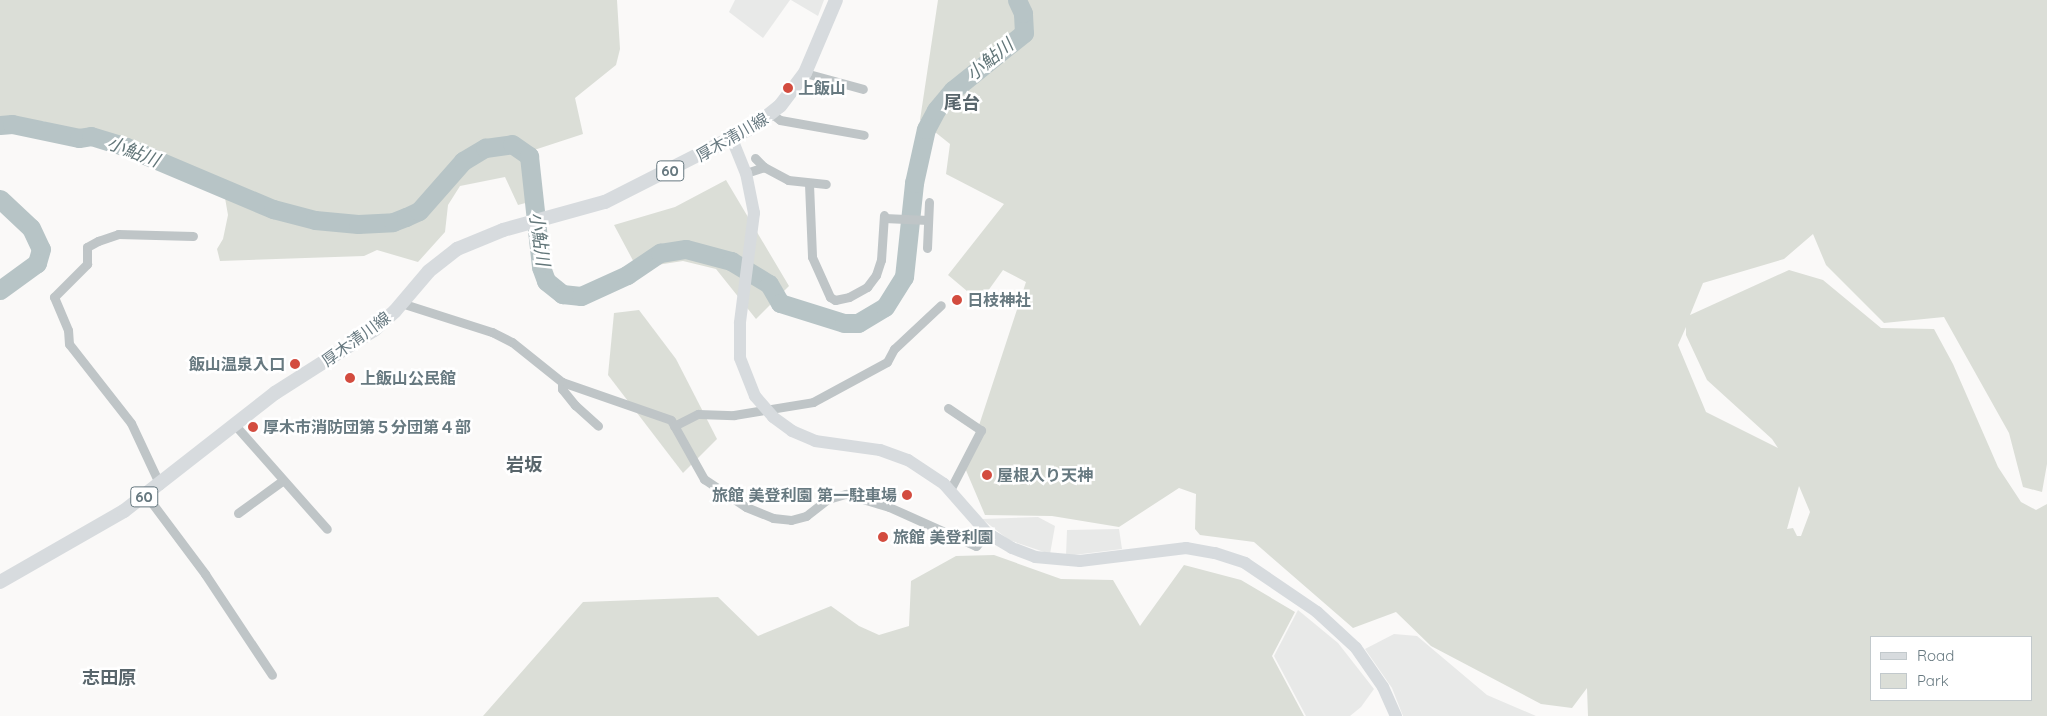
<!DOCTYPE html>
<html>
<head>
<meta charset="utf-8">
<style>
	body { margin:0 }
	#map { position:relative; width:2047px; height:716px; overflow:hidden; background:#faf9f8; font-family:Quicksand,"Noto Sans JP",sans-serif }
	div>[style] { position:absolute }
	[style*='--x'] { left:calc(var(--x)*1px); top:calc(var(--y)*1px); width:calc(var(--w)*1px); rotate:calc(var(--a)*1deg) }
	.built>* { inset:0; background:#e8e9e8 }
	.green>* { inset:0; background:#dbded7 }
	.river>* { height:19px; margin:-9.5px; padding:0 9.5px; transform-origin:9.5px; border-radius:9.5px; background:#b7c4c6 }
	.street>* { height:9px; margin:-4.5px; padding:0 4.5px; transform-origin:4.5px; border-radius:4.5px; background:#bfc5c7 }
	.secondary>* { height:12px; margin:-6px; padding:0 6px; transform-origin:6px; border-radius:6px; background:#d7dbde }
	.primary>* { height:14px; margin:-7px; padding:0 7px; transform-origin:7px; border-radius:7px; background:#d7dbde }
	.dots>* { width:14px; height:14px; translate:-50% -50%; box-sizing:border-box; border:2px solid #fff; border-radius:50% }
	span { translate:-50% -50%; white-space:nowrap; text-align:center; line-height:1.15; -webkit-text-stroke:5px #fff; paint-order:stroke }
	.shield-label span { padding:1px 4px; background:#fff; border:1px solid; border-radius:4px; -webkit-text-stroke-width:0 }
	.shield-label { font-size:15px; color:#677980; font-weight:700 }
	.poi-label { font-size:16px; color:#677980; font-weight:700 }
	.left { translate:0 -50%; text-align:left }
	.right { translate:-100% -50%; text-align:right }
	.street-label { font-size:16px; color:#677980 }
	.water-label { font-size:18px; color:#627679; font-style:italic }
	.neighbourhood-label { font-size:18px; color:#59666c; font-weight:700 }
	.legend { position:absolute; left:1870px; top:636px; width:162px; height:65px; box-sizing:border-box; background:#fff; border:1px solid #c2c9cc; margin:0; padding:6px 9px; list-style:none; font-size:15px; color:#677980 }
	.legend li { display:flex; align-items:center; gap:10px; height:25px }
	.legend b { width:25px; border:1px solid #c2c9cc }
</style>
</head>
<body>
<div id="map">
	<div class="built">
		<i style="clip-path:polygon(735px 0,790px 0,763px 38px,729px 12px)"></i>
		<i style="clip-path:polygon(791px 0,824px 0,818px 16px)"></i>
		<i style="clip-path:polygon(1038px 517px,1055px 526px,1050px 554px,1009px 540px,982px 519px)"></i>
		<i style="clip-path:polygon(1119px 529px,1122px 549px,1066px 556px,1067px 530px)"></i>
		<i style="clip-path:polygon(1298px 610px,1338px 643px,1374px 689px,1361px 707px,1350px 716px,1306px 716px,1274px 656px)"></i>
		<i style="clip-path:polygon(1394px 634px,1417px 636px,1487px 695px,1536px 716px,1403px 716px,1392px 688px,1365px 649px)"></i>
	</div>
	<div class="green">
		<i style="clip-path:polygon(0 0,617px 0,620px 49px,616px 65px,575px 98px,583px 134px,525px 153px,533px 201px,518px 205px,505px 177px,460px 186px,448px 205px,445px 232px,418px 262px,377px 250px,364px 256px,220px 261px,217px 249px,223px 239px,228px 215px,225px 198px,183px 180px,167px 161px,133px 148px,42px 121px,0 125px)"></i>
		<i style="clip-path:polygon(evenodd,938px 0,2047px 0,2047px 464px,2042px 492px,2023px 487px,2009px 433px,1944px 317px,1884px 323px,1826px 265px,1813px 234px,1784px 259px,1703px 283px,1690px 315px,1789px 270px,1823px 280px,1881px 328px,1934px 329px,1953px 364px,1998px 467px,2021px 502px,2036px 510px,2047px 504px,2047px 716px,1588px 716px,1587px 688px,1572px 708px,1541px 704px,1431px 646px,1396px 612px,1353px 628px,1254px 542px,1200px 535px,1195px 529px,1196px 494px,1179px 488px,1119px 527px,1052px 516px,985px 515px,965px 468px,1026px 282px,1003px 270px,980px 302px,948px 275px,1004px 204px,946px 174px,950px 144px,920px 120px,938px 0,1686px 327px,1686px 335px,1707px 380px,1772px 439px,1778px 448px,1706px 412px,1678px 345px,1686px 327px,938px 0,1799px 486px,1810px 512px,1801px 536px,1797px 536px,1793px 528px,1787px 529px,1799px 486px,938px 0,1871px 637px,2031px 637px,2031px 700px,1871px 700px,1871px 637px)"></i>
		<i style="clip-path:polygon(726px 180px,789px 286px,756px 319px,716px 269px,683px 261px,637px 268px,614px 225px,675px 207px)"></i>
		<i style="clip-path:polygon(639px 310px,676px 359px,717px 439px,683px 473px,608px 375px,614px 313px)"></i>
		<i style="clip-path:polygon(994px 555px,1061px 579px,1113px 580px,1140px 626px,1184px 565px,1241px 580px,1295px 612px,1272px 656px,1304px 716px,483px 716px,583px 602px,718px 597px,758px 636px,831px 606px,859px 626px,879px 635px,909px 626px,911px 581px,956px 556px)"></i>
	</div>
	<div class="river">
		<i style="--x:0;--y:125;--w:12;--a:-5"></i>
		<i style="--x:12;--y:124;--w:68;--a:11.8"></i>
		<i style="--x:79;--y:138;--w:12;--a:-9"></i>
		<i style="--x:91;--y:136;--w:37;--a:17"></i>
		<i style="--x:126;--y:147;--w:160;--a:22.9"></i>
		<i style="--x:273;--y:209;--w:43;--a:14.7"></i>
		<i style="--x:315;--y:220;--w:43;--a:5.3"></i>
		<i style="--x:358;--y:224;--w:35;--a:-3"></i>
		<i style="--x:393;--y:222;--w:14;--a:-21"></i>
		<i style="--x:406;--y:217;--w:14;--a:-25"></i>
		<i style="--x:419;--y:211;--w:67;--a:-48.7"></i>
		<i style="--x:463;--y:161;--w:26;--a:-31"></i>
		<i style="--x:485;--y:148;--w:27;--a:-8"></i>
		<i style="--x:512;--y:144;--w:21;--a:35"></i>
		<i style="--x:529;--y:156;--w:112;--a:83.8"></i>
		<i style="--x:541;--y:267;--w:15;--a:70"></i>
		<i style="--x:546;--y:281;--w:21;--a:39"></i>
		<i style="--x:562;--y:294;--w:19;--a:6"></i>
		<i style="--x:581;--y:296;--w:51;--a:-24.5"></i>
		<i style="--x:627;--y:275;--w:40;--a:-34"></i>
		<i style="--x:660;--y:253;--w:26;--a:-9"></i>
		<i style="--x:686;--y:249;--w:47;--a:14.9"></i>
		<i style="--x:731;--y:261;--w:44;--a:31.2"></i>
		<i style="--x:769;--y:284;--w:22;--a:60"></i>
		<i style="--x:780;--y:303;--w:67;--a:17.4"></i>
		<i style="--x:844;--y:323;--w:14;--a:0"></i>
		<i style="--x:858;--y:323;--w:31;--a:-31"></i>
		<i style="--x:885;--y:307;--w:36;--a:-58"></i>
		<i style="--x:904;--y:277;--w:95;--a:-83.9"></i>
		<i style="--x:914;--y:183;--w:55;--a:-77.5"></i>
		<i style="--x:926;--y:129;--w:21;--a:-62"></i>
		<i style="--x:936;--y:110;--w:26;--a:-50"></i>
		<i style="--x:953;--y:90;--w:91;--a:-38.8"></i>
		<i style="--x:1024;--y:33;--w:20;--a:-93"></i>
		<i style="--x:1023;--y:13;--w:14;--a:-115"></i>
		<i style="--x:0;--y:199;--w:42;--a:43.1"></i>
		<i style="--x:31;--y:228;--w:23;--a:65"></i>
		<i style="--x:41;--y:249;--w:15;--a:106"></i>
		<i style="--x:37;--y:263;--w:46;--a:143.9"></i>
	</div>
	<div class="street">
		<i style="--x:805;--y:73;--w:60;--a:15.4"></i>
		<i style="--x:772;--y:114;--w:10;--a:37"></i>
		<i style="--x:780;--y:120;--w:85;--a:10.1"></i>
		<i style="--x:755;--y:158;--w:13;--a:45"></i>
		<i style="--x:746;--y:173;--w:19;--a:-18"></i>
		<i style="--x:764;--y:167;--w:27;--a:28"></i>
		<i style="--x:788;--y:180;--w:38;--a:6"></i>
		<i style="--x:809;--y:184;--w:73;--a:87.6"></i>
		<i style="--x:812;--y:257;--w:44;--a:65.8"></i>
		<i style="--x:830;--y:297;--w:6;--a:31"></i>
		<i style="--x:835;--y:300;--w:14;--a:-12"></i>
		<i style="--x:849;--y:297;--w:21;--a:-29"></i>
		<i style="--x:867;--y:287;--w:15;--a:-53"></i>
		<i style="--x:876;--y:275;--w:16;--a:-72"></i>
		<i style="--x:881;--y:260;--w:45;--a:-86.2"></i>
		<i style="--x:884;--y:218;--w:44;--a:2.6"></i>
		<i style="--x:927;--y:248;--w:46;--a:-87.5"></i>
		<i style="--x:401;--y:303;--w:96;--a:17.7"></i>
		<i style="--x:492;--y:332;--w:22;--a:27"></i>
		<i style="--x:512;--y:342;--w:64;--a:38.7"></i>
		<i style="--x:562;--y:382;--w:115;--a:19.2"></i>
		<i style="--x:671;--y:420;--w:68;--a:60.8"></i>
		<i style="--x:704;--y:479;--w:50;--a:33.7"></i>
		<i style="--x:746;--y:507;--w:29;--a:22"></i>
		<i style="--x:773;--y:518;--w:18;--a:6"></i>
		<i style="--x:791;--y:520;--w:16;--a:-15"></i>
		<i style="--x:806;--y:516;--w:28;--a:-38"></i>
		<i style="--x:828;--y:499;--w:19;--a:-16"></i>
		<i style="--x:846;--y:494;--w:45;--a:16.8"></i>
		<i style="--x:889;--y:507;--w:95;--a:24.1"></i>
		<i style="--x:976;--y:546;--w:17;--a:-50"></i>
		<i style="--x:562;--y:382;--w:7;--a:90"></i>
		<i style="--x:562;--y:389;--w:21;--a:51"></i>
		<i style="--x:575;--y:405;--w:31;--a:42"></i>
		<i style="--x:948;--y:408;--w:40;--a:34"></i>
		<i style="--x:981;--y:430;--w:68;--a:117.3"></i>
		<i style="--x:234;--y:424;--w:140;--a:48.5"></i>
		<i style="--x:674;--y:426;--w:27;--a:-27"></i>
		<i style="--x:698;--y:414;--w:36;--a:2"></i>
		<i style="--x:734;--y:415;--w:80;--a:-9.3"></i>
		<i style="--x:813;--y:402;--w:84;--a:-28.4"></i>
		<i style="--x:887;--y:362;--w:15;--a:-62"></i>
		<i style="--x:894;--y:349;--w:64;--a:-43.1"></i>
		<i style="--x:160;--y:485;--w:68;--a:-115.1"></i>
		<i style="--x:131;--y:423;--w:100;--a:-128.1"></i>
		<i style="--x:69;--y:344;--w:14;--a:-94"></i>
		<i style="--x:68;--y:330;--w:36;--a:-113"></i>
		<i style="--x:54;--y:297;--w:47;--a:-45"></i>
		<i style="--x:87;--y:264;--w:17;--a:-90"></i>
		<i style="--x:87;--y:247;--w:13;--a:-29"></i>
		<i style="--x:98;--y:241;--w:21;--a:-19"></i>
		<i style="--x:118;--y:234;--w:75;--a:1.5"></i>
		<i style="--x:146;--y:495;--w:99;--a:53.2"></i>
		<i style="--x:205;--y:574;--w:121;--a:56.4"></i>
		<i style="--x:238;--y:513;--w:54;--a:-36"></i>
	</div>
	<div class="secondary">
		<i style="--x:732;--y:139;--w:37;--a:68"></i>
		<i style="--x:746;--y:173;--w:41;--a:78.7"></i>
		<i style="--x:754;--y:213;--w:111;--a:97.3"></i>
		<i style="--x:740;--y:323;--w:35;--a:90"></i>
		<i style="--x:740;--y:358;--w:41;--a:68.5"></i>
		<i style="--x:755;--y:396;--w:28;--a:49"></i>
		<i style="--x:773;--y:417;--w:24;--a:36"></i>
		<i style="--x:792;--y:431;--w:25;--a:23"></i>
		<i style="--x:815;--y:441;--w:66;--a:7.9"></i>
		<i style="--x:880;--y:450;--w:30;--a:20"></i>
		<i style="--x:908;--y:460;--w:43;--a:33.7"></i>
		<i style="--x:944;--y:484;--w:65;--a:48.7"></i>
		<i style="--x:987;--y:533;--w:29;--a:31"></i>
		<i style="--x:1012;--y:548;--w:25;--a:21"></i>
		<i style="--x:1035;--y:557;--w:45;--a:5.1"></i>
		<i style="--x:1080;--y:561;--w:107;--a:-7"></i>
		<i style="--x:1186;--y:548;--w:29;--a:10"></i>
		<i style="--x:1215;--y:553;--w:32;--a:18"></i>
		<i style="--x:1245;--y:563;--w:87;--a:34.2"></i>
		<i style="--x:1317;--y:612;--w:53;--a:42.7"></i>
		<i style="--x:1356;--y:648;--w:47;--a:55.3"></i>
		<i style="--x:1383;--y:687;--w:32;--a:66"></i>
	</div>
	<div class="primary">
		<i style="--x:0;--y:582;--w:143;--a:-29.8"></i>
		<i style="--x:124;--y:511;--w:192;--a:-38"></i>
		<i style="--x:275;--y:393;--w:117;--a:-32.5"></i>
		<i style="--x:374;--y:330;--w:28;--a:-42"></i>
		<i style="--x:395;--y:311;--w:52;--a:-49.6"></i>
		<i style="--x:429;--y:271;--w:36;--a:-38"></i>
		<i style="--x:457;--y:249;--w:50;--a:-22.4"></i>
		<i style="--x:503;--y:230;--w:106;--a:-15.4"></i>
		<i style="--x:605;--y:202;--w:168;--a:-26.9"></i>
		<i style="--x:755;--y:126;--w:32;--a:-39"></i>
		<i style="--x:780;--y:106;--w:41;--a:-52.9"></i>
		<i style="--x:805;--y:73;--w:79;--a:-67"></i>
	</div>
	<div class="dots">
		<i style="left:788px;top:88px;background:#d34c3f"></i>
		<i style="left:957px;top:300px;background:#d34c3f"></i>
		<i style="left:295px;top:364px;background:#d34c3f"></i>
		<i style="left:350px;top:378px;background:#d34c3f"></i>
		<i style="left:253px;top:427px;background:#d34c3f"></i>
		<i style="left:987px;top:475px;background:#d34c3f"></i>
		<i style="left:907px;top:495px;background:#d34c3f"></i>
		<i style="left:883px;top:537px;background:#d34c3f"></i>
	</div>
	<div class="shield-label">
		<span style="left:670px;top:171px">60</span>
		<span style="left:144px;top:497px">60</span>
	</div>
	<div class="poi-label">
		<span class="left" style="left:798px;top:88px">上飯山</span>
		<span class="left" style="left:967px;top:300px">日枝神社</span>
		<span class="right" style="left:285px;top:364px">飯山温泉入口</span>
		<span class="left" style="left:360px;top:378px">上飯山公民館</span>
		<span class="left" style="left:263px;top:427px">厚木市消防団第５分団第４部</span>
		<span class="left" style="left:997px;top:475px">屋根入り天神</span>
		<span class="right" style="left:897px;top:495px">旅館 美登利園 第一駐車場</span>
		<span class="left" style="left:893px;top:537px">旅館 美登利園</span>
	</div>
	<div class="street-label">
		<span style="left:732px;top:137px;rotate:-30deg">厚木清川線</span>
		<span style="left:356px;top:339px;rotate:-36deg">厚木清川線</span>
	</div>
	<div class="water-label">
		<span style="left:990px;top:60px;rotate:-39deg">小鮎川</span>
		<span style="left:133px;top:152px;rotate:21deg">小鮎川</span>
		<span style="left:539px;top:239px;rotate:82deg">小鮎川</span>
	</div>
	<div class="neighbourhood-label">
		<span style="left:962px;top:103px">尾台</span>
		<span style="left:524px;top:465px">岩坂</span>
		<span style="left:109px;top:678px">志田原</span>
	</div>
	<ul class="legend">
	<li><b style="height:6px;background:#d7dbde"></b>Road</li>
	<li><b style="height:14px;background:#dbded7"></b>Park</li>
	</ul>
</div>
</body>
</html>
